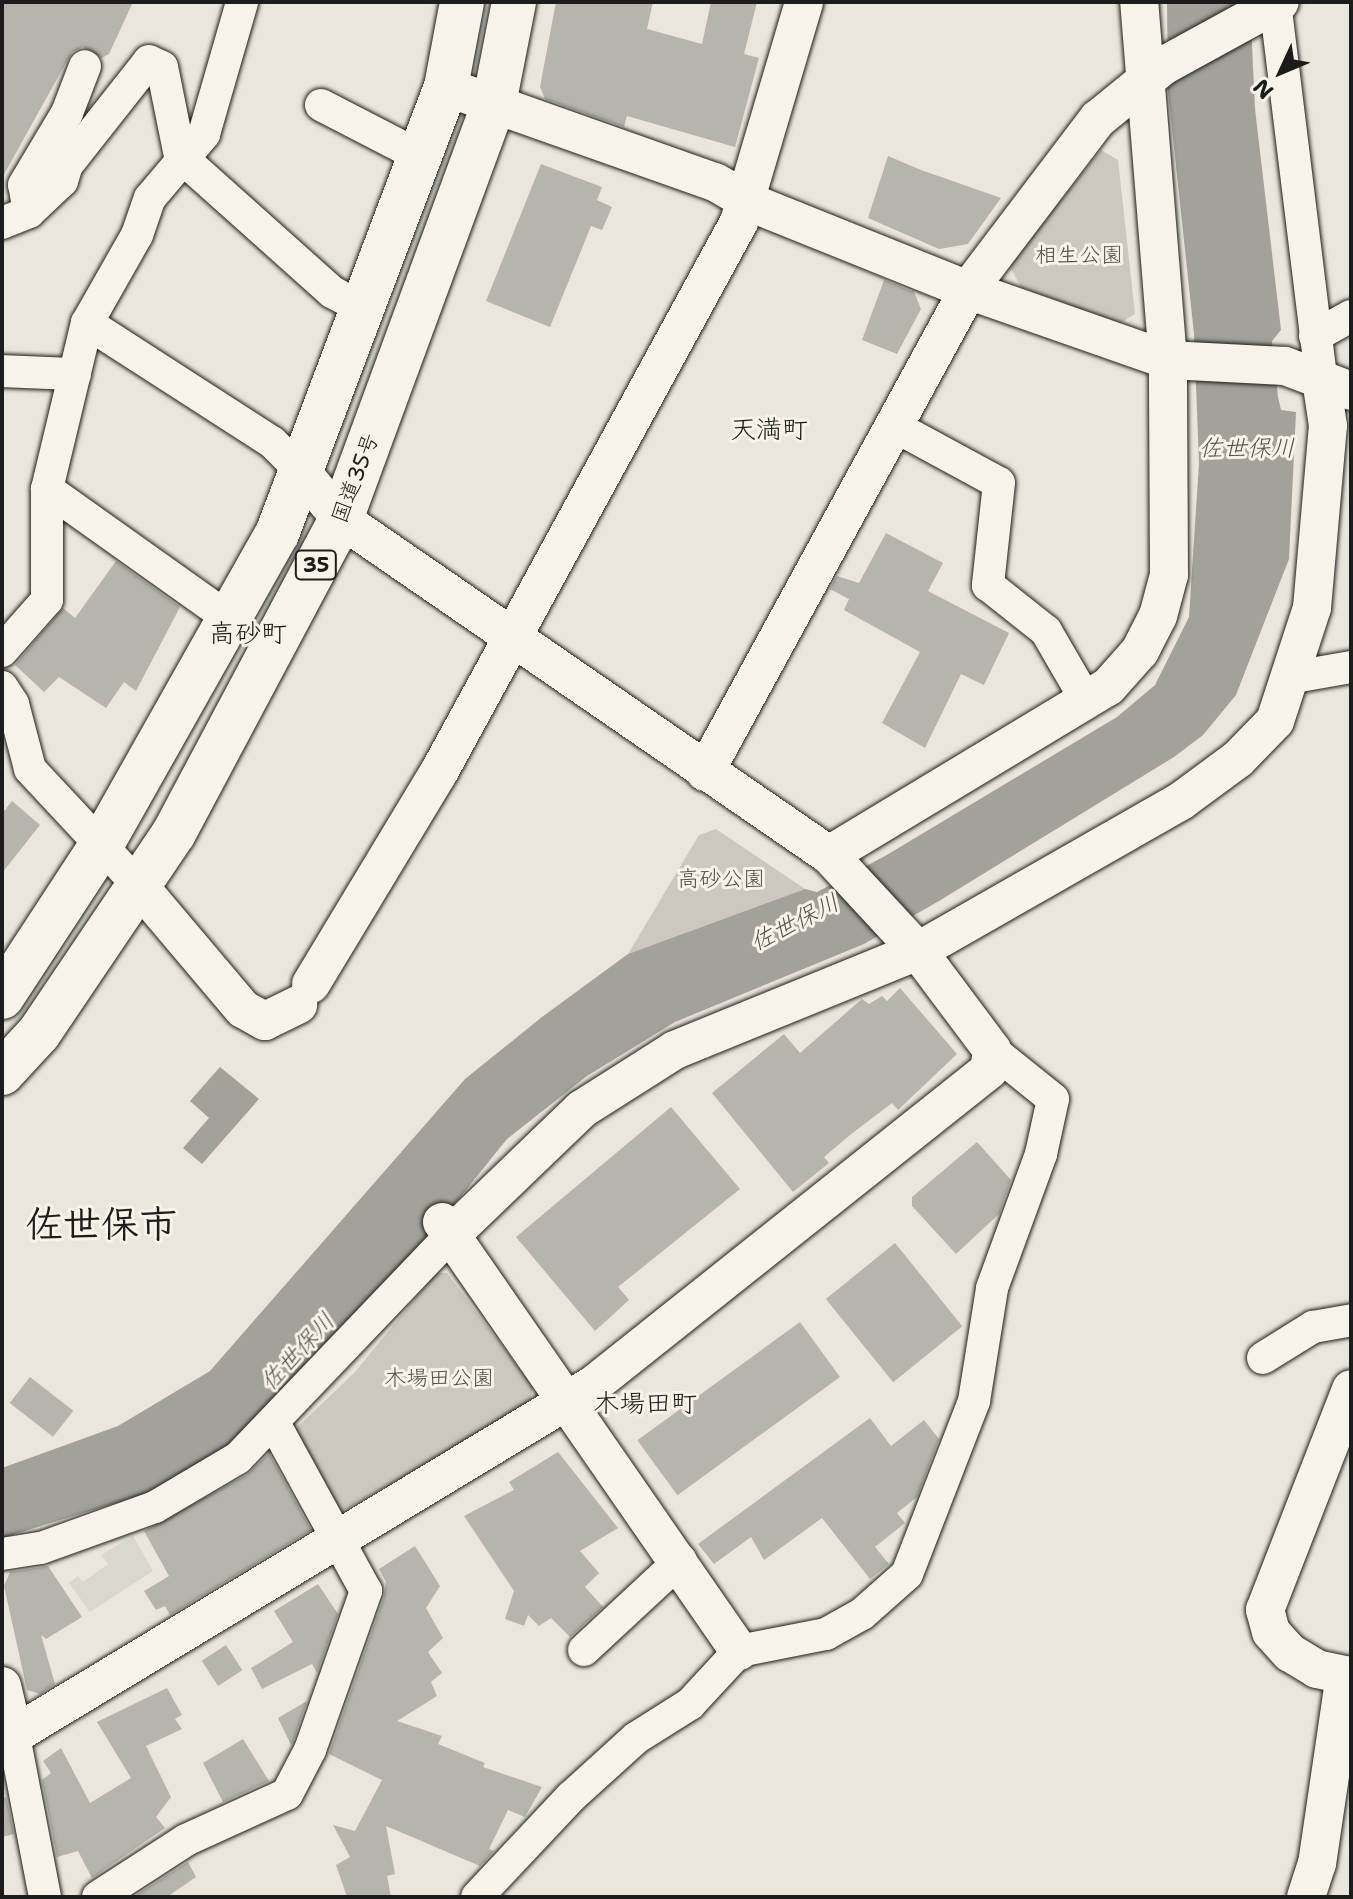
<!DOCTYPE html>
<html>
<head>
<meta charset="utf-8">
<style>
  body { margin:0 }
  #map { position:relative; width:1353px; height:1899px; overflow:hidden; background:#eae6dc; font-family:"Shantell Sans","Klee One",sans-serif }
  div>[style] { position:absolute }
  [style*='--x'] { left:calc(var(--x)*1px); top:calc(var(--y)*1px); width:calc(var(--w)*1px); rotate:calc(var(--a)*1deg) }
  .built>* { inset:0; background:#dad7ce }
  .green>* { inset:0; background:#ccc8c0 }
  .water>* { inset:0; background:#a3a19a }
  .building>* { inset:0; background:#b6b4ac; transform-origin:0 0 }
  .roads { filter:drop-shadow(0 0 2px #1c1c1c) drop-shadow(0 0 2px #1c1c1c) }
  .minor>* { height:32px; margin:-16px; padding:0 16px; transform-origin:16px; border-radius:16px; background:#f7f3e8 }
  .tertiary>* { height:38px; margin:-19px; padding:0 19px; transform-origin:19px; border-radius:19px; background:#f7f3e8 }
  .trunk>* { height:44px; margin:-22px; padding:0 22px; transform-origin:22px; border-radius:22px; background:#f7f3e8 }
  span { translate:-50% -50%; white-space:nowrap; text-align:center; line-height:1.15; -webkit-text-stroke:6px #f7f3e8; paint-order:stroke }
  .shield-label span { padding:2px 6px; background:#f7f3e8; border:2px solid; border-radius:6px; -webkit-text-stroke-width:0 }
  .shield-label { font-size:20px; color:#1c1c1c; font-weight:700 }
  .park-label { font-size:22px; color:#51504d }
  .street-label { font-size:22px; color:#1c1c1c }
  .water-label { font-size:24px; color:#52514e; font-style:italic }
  .quarter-label { font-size:26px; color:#1c1c1c }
  .town-label { font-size:38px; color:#1c1c1c; font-weight:700 }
  .frame { position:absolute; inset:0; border:4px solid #1c1c1c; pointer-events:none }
  .north { position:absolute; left:1241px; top:32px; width:80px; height:80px; -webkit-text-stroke:6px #f7f3e8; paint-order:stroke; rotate:226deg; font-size:22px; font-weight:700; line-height:32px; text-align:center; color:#1c1c1c }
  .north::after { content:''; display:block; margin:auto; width:28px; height:36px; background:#1c1c1c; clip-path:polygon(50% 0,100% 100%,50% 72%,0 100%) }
</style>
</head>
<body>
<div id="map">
  <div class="built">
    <div style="clip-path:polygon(133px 1536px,153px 1571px,90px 1612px,69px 1583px,78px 1576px,83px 1582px,108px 1564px,101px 1555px)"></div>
  </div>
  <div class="green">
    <div style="clip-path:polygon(1101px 150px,1118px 160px,1135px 314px,1119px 324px,1021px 287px,1009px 265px)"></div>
    <div style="clip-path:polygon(716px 829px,805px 889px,628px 954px,699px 835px)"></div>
    <div style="clip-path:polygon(436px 1273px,447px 1273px,533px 1387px,529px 1406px,338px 1513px,289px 1435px,355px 1372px)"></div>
  </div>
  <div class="water">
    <div style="clip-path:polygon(1167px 2px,1250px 2px,1255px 109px,1281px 330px,1272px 341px,1278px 397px,1281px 410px,1296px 412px,1289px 559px,1236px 695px,1203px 735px,1174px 757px,939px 901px,864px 944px,675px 1022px,587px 1076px,507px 1139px,411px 1258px,268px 1414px,214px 1459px,161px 1489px,2px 1538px,2px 1468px,118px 1426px,210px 1371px,465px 1079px,542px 1017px,628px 954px,805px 889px,817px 892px,885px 856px,1117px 717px,1155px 685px,1189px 617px,1199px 463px,1194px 334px,1168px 91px)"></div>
    <div style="clip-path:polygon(220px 1067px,259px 1099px,202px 1164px,183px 1148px,209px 1118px,190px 1101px)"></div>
  </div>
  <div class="building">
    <div style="clip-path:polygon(2px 2px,133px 2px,109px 54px,102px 58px,83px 47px,72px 52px,2px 178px)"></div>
    <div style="clip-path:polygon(556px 2px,653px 2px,647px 29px,702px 44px,711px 2px,757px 2px,744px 54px,759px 58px,735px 147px,627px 116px,624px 127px,545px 99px,540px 87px)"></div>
    <div style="clip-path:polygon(888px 156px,921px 170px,1001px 198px,968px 244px,939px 249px,868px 218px)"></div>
    <div style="clip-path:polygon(541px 164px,602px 187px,597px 200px,612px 207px,602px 230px,591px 226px,550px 327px,486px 301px)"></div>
    <div style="clip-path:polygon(884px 280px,914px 292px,921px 309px,897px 354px,862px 340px)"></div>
    <div style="clip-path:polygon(886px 533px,943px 563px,928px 591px,1009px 633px,984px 685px,961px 674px,925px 748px,882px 723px,920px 652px,844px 610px,849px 599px,830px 589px,837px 576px,859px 583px)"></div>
    <div style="clip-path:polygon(116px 561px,180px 607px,136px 691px,124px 682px,106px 708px,59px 677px,44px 692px,15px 665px,63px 608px,75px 618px)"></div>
    <div style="clip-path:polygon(12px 801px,40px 825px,2px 873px,2px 814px)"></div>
    <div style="clip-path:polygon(900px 988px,957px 1054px,898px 1110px,892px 1103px,850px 1135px,824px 1157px,829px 1163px,793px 1192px,712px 1093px,784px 1034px,800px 1053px,862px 999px,869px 1004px,882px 996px,887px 1001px)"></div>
    <div style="clip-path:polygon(671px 1107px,740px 1189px,618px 1287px,629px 1300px,595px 1331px,516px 1237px)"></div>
    <div style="clip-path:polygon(977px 1142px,1011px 1180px,999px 1214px,956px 1254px,912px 1206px,912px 1197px)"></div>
    <div style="left:895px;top:1243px;width:107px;height:89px;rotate:51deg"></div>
    <div style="left:800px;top:1322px;width:68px;height:201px;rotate:54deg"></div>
    <div style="left:30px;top:1377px;width:55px;height:33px;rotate:38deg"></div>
    <div style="clip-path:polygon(870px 1418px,891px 1446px,924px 1420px,939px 1439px,917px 1497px,897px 1513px,905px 1523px,875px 1547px,889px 1564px,870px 1579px,822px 1518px,764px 1560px,751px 1537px,714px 1564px,698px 1544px)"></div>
    <div style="clip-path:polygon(558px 1452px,618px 1528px,580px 1551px,599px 1573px,585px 1587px,603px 1607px,570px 1637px,551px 1618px,539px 1626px,528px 1615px,524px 1626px,505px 1619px,514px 1591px,464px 1516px,514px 1490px,509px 1482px)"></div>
    <div style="clip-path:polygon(269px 1453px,311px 1530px,170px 1615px,165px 1606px,156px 1610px,144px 1591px,169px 1576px,144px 1531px,248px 1474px)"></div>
    <div style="clip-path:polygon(415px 1546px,440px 1586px,426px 1608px,443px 1638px,428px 1652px,442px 1673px,431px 1682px,437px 1696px,397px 1721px,442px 1736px,438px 1744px,485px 1763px,483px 1767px,542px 1787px,525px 1817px,508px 1810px,489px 1849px,494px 1851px,480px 1866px,386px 1826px,395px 1874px,387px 1876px,391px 1897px,347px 1897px,336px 1865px,350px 1857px,333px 1825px,355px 1831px,382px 1780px,329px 1754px,384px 1597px,386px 1582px,379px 1569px)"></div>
    <div style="clip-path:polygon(48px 1566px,82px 1617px,46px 1639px,41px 1635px,55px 1684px,40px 1694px,27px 1690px,4px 1586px,10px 1572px)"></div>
    <div style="clip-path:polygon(318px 1584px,338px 1614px,317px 1673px,312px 1664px,262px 1689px,251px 1668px,293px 1642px,274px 1611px)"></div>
    <div style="left:226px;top:1645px;width:30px;height:29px;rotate:57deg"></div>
    <div style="clip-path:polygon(167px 1688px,182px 1715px,175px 1719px,182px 1729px,146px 1746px,171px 1797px,156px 1817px,165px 1828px,92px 1878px,78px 1851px,57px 1857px,42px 1780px,51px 1773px,43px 1761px,61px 1748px,90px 1803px,131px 1778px,97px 1722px)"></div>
    <div style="clip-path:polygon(307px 1701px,293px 1742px,291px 1745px,278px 1718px)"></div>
    <div style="clip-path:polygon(243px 1739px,269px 1781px,223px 1802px,203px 1763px)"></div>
    <div style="clip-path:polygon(6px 1797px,14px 1834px,2px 1837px,2px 1798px)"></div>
    <div style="clip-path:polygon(188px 1862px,196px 1877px,167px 1897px,133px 1897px)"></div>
  </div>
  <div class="roads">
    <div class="minor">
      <div style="--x:1275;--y:2;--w:380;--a:83"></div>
      <div style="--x:321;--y:105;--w:111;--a:27.3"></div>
      <div style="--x:29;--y:212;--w:27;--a:-100"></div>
      <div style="--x:24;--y:185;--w:84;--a:-59.2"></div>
      <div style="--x:67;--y:113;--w:50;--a:-69"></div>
      <div style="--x:2;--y:223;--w:29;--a:-22"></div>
      <div style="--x:29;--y:212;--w:45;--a:-43.2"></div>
      <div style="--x:62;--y:181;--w:17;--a:-73"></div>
      <div style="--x:67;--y:165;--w:132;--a:-51.7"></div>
      <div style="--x:149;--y:61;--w:14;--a:25"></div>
      <div style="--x:162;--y:67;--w:91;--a:78.6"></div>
      <div style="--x:180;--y:156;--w:204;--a:41.8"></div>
      <div style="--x:332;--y:292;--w:34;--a:28"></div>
      <div style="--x:87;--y:323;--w:220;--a:32.8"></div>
      <div style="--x:272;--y:442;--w:40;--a:45"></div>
      <div style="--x:1315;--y:336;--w:41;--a:-29.1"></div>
      <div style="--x:2;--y:371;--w:73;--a:2.4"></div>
      <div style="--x:894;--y:426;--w:119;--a:28.5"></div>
      <div style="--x:999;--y:483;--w:103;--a:96.2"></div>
      <div style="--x:988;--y:585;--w:74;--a:38.4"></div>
      <div style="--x:1046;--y:631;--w:80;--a:59.9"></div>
      <div style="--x:47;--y:489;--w:226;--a:35.4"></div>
      <div style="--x:2;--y:651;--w:68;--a:-48.6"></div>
      <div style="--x:47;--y:600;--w:111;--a:-90"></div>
      <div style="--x:47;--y:489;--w:171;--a:-76.5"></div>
      <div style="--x:87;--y:323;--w:101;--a:-60.4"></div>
      <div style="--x:137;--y:235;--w:39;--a:-71"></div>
      <div style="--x:150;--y:198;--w:84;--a:-49.8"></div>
      <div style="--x:204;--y:134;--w:137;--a:-73.9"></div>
      <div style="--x:1294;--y:677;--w:58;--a:-10"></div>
      <div style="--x:2;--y:687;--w:20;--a:57"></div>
      <div style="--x:13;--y:704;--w:67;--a:75.3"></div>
      <div style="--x:30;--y:769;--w:160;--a:47"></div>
      <div style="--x:1263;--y:1358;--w:59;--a:-31.8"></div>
      <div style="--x:1313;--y:1327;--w:39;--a:-10"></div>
      <div style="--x:2;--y:1554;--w:39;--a:-9"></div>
      <div style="--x:41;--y:1548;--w:121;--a:-19.8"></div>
      <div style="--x:155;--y:1507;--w:96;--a:-30.6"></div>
      <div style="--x:238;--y:1458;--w:310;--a:-46.3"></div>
      <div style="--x:584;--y:1650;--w:132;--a:-42.9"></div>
      <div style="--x:14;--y:1736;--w:164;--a:79.1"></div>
      <div style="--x:98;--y:1897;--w:105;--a:-32.9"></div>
      <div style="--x:186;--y:1840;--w:111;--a:-24.5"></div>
      <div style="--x:287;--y:1794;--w:50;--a:-62.4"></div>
      <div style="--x:310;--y:1750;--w:169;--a:-70.6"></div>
      <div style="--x:366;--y:1591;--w:189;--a:-118.7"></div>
      <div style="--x:477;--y:1897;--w:137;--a:-46.8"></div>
      <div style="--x:571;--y:1797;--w:88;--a:-42.2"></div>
      <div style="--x:636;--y:1738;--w:64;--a:-32.2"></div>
      <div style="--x:690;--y:1704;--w:72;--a:-47.2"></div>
      <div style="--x:739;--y:1651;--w:89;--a:-11.1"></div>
      <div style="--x:826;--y:1634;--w:41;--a:-29.1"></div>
      <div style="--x:862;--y:1614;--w:60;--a:-41.6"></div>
      <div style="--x:907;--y:1574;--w:186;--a:-68.8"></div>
      <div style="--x:974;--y:1401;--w:114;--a:-80.9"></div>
      <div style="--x:992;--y:1288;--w:143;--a:-69.9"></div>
      <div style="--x:1041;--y:1154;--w:56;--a:-77.7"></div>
      <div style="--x:1053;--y:1099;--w:78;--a:-141.2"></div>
    </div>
    <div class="tertiary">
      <div style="--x:446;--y:87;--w:285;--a:19.5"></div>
      <div style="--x:715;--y:182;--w:39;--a:30"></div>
      <div style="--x:749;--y:202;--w:236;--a:21.9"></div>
      <div style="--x:968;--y:290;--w:212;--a:19.3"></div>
      <div style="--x:1168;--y:360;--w:117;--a:2.9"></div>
      <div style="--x:1285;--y:366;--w:71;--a:20.7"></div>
      <div style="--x:705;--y:772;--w:549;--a:-61.38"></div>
      <div style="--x:968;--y:290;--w:215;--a:-52.8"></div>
      <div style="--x:1098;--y:119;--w:84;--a:-39.2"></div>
      <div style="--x:1163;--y:66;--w:133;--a:-28.7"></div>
      <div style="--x:829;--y:855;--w:326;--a:-31.1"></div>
      <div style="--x:1108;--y:687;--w:48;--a:-48.4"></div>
      <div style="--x:1140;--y:651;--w:39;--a:-63"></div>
      <div style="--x:1158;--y:616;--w:42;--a:-75"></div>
      <div style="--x:1169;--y:575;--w:215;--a:-90.3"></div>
      <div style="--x:1168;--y:360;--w:359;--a:-94.6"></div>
      <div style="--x:139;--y:886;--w:161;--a:49.8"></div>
      <div style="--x:243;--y:1009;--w:25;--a:29"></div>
      <div style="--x:265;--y:1021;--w:37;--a:-26"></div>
      <div style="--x:311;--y:984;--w:248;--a:-58.9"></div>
      <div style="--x:439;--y:772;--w:626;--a:-61.39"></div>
      <div style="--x:739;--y:222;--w:229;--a:-73.5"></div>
      <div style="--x:442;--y:1222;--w:522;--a:55.3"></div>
      <div style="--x:452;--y:1234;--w:180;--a:-43.9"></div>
      <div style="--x:582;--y:1109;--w:110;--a:-32.4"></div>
      <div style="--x:675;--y:1050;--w:262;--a:-22.2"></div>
      <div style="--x:918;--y:951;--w:303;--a:-29.7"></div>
      <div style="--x:1181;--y:801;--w:71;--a:-36.4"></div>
      <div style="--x:1238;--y:759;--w:53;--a:-45.8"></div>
      <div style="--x:1275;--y:721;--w:119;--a:-71.9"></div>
      <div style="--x:1312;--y:608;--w:183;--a:-85"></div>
      <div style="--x:1328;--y:426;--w:48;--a:-98.5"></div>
      <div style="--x:2;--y:1686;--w:51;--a:76.5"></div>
      <div style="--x:2;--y:1742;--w:690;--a:-31.13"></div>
      <div style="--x:593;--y:1385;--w:506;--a:-38.5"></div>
      <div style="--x:989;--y:1070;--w:20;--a:-81"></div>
      <div style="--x:992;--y:1050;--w:124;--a:-126.8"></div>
      <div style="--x:918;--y:951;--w:131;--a:-132.8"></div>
      <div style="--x:829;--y:855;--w:592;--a:-145.45"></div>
      <div style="--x:341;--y:519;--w:64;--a:-129.9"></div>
      <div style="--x:1306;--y:1897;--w:35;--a:-72"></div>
      <div style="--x:1317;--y:1864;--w:191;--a:-81.6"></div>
      <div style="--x:1345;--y:1675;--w:29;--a:-168"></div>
      <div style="--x:1317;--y:1669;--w:31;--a:-149"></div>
      <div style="--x:1290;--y:1653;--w:28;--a:-132"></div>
      <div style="--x:1271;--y:1632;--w:23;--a:-105"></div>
      <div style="--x:1265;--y:1610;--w:237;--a:-68.7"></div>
    </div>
    <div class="trunk">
      <div style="--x:2;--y:997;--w:183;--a:-56.8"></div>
      <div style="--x:102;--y:844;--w:356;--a:-60.6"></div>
      <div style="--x:277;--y:534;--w:478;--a:-69.3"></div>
      <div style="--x:446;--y:87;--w:86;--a:-79.3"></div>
      <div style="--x:2;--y:1073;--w:54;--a:-47.2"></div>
      <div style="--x:39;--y:1033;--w:241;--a:-56"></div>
      <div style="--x:174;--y:833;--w:356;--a:-62"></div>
      <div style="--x:341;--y:519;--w:442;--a:-69.8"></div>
      <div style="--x:494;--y:104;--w:104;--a:-78.9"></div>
    </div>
  </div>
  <div class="shield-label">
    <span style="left:316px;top:565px">35</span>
  </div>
  <div class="park-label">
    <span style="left:1079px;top:255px">相生公園</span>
    <span style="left:721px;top:879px">高砂公園</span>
    <span style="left:439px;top:1378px">木場田公園</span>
  </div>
  <div class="street-label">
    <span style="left:355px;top:478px;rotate:-69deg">国道35号</span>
  </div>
  <div class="water-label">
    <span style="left:1247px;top:449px">佐世保川</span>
    <span style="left:795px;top:923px;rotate:-27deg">佐世保川</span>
    <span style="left:298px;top:1352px;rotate:-47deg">佐世保川</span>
  </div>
  <div class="quarter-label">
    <span style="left:769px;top:429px">天満町</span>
    <span style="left:248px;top:633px">高砂町</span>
    <span style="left:645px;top:1403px">木場田町</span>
  </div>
  <div class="town-label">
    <span style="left:101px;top:1224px">佐世保市</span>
  </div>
  <div class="frame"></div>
  <div class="north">N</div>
</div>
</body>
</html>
